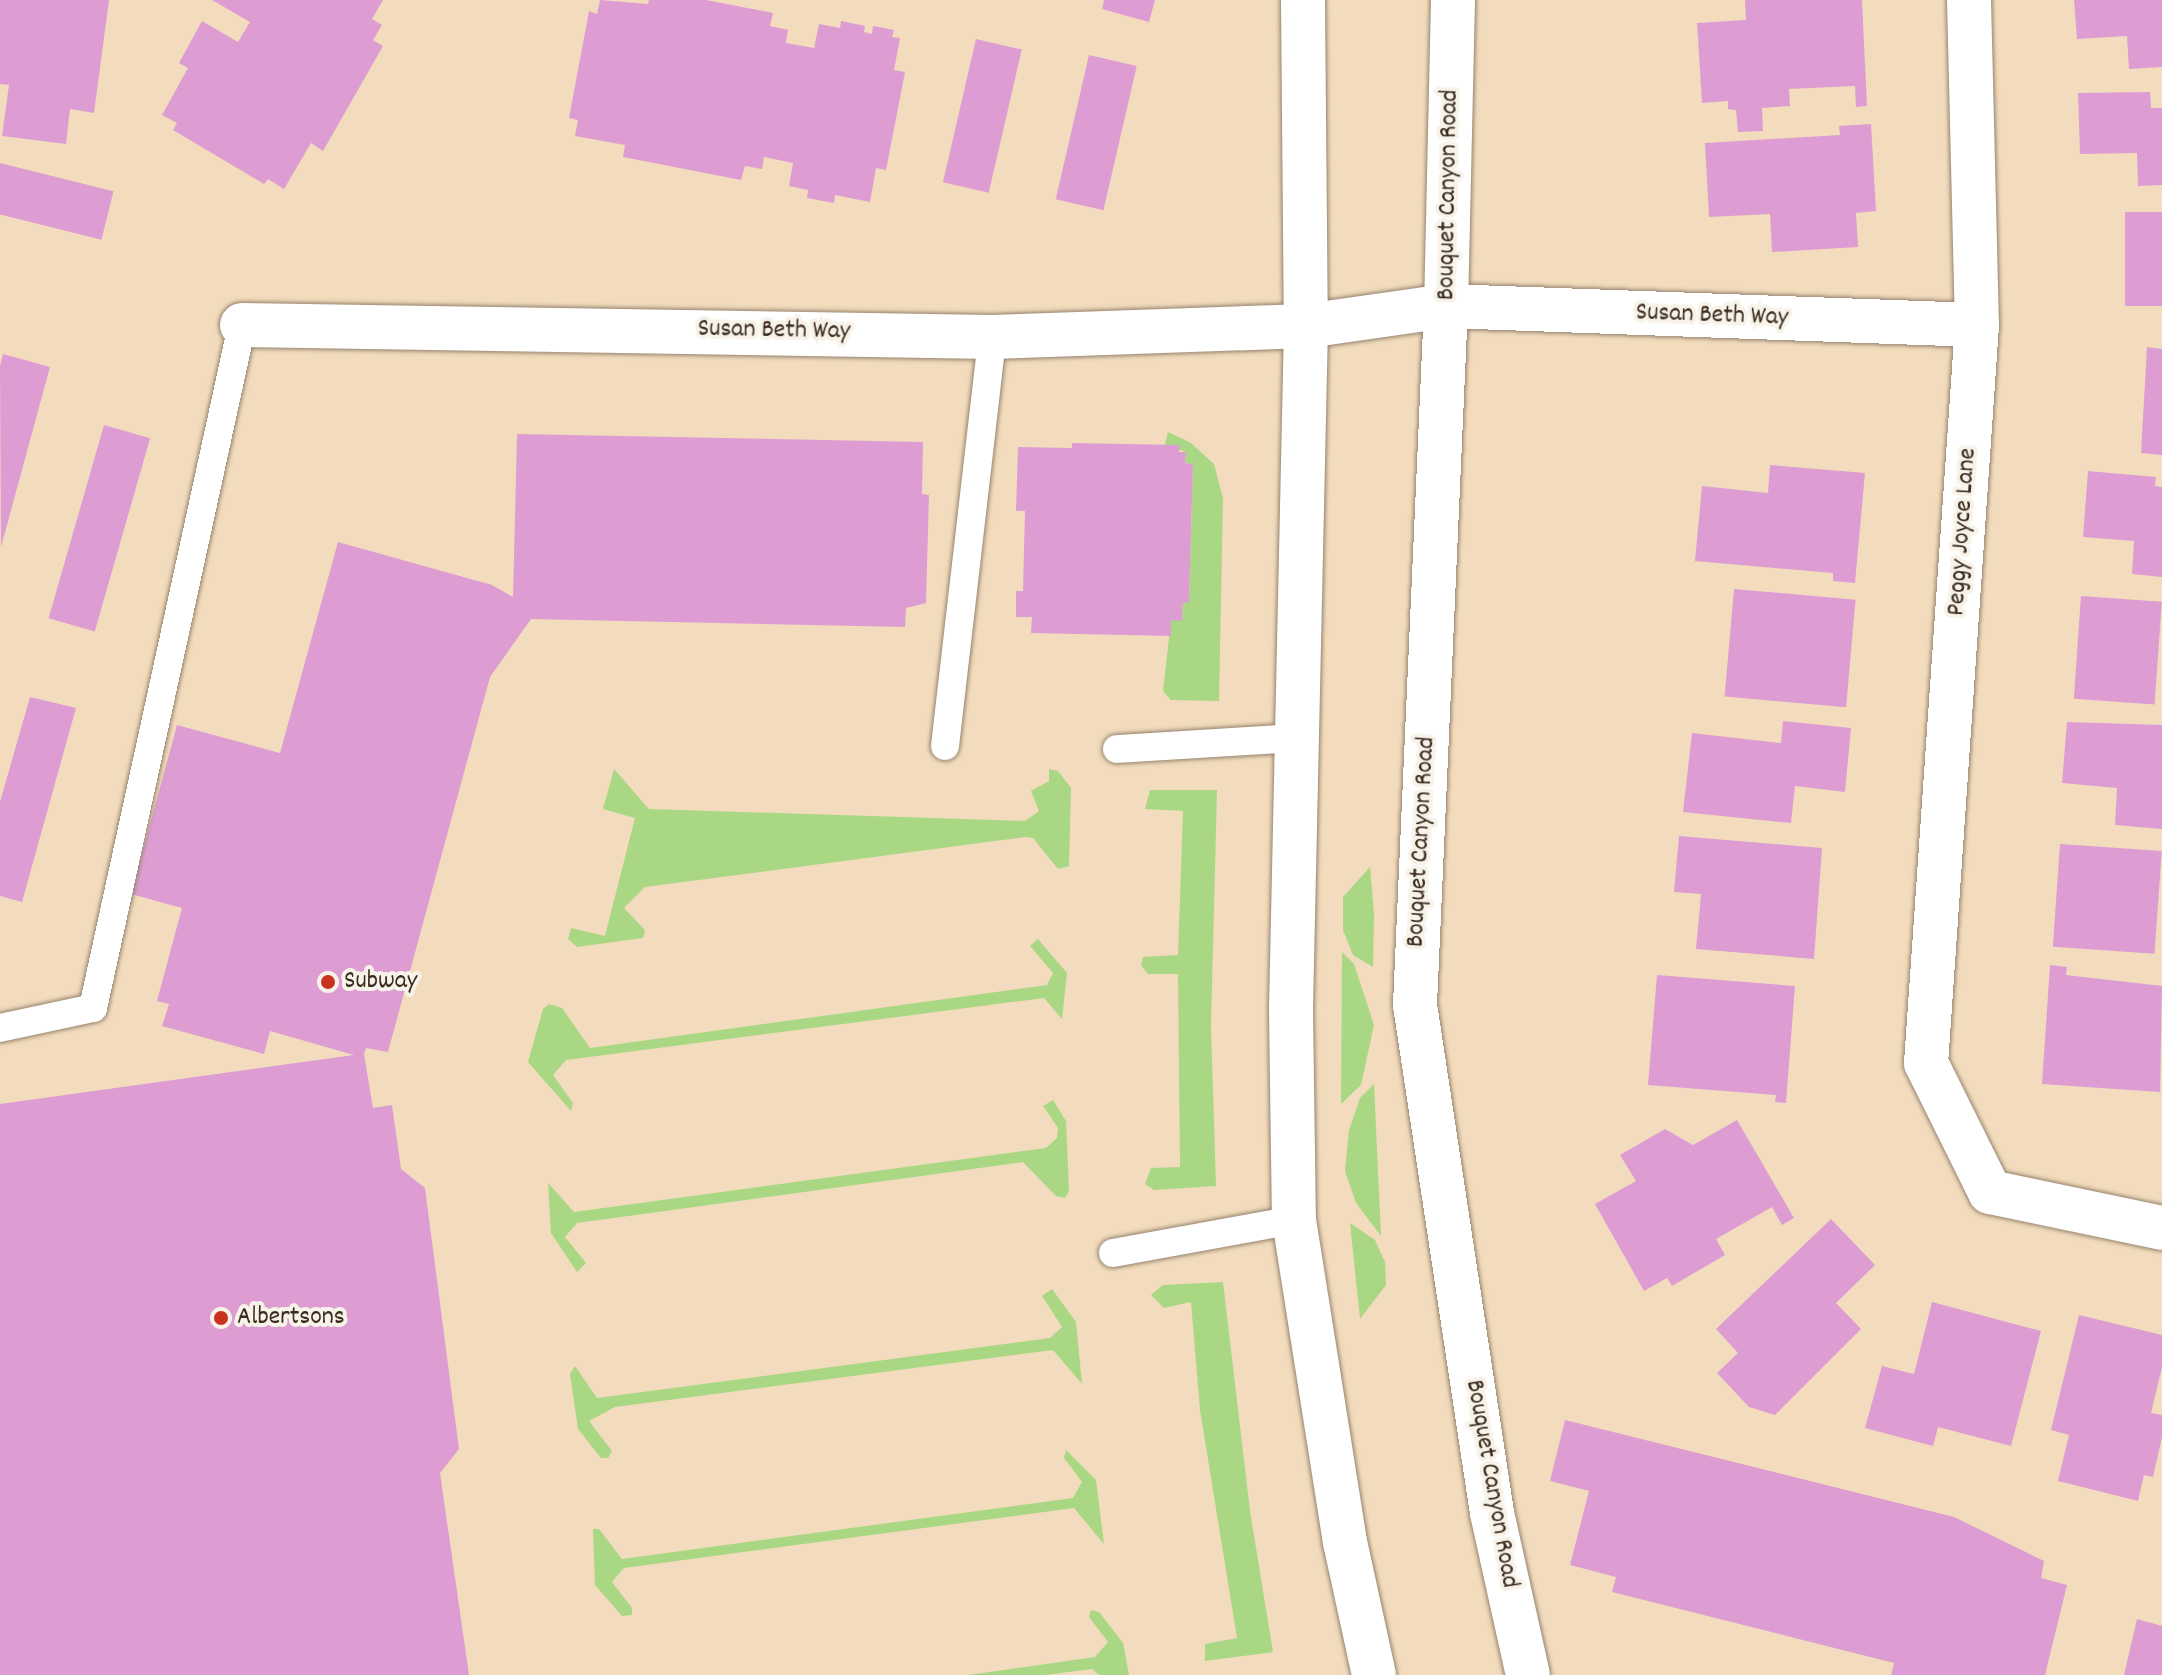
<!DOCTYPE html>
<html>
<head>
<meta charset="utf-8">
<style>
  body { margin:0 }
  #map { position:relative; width:2162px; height:1675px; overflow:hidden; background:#f2dcbd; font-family:Dekko,sans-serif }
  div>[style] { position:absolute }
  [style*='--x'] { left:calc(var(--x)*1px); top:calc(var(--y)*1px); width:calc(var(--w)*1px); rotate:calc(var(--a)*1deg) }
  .green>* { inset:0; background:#aad784 }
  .building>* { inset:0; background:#dd9dd3; transform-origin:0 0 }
  .roads { filter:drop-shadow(0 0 2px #96836e) drop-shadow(0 0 2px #96836e) }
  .service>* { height:28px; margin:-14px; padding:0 14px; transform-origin:14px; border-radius:14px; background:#fff }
  .minor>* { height:44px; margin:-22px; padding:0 22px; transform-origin:22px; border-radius:22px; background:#fff }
  .primary>* { height:44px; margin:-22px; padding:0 22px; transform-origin:22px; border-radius:22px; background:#fff }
  .dots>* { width:22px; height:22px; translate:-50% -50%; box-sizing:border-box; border:4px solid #f7f3e8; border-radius:50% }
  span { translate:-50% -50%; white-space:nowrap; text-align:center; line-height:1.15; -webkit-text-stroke:8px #f7f3e8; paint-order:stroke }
  .street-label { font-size:26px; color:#3b2a1e }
  .poi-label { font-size:26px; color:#3b2a1e }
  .left { translate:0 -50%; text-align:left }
</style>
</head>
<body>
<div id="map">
  <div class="green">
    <div style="clip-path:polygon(1168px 432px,1191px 443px,1214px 464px,1223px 498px,1219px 701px,1171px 700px,1163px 691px,1171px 620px,1182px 620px,1183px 602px,1189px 602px,1193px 464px,1185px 463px,1186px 452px,1165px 445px)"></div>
    <div style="clip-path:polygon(614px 769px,649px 809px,1025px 821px,1039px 811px,1031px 791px,1049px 781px,1049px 769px,1058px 771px,1071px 788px,1069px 866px,1058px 869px,1033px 838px,1026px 837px,645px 887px,624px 908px,645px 930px,643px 938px,577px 947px,568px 939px,571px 928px,605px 936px,635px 818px,603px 809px)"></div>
    <div style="clip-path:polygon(1150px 790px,1217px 790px,1211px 1025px,1216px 1186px,1154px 1190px,1145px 1184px,1151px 1168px,1180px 1167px,1178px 974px,1148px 974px,1141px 965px,1143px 957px,1178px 955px,1183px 811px,1145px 809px)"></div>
    <div style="clip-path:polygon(1370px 867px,1374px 914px,1373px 967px,1353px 955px,1343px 930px,1343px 897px)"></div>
    <div style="clip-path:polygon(1038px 939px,1067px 973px,1062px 1019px,1044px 998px,566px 1060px,553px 1075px,573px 1103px,571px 1111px,528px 1062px,543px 1009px,549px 1004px,562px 1008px,590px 1048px,1047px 985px,1053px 973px,1030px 946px)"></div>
    <div style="clip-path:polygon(1342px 952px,1354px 964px,1374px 1025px,1361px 1085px,1341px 1104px)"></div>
    <div style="clip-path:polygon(1374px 1084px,1381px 1236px,1356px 1203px,1345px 1171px,1349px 1130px,1360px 1098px)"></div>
    <div style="clip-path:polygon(1053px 1100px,1066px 1121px,1069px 1191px,1065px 1198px,1056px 1196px,1023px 1162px,577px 1223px,565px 1237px,586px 1263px,577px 1272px,551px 1233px,548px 1183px,574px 1212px,1046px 1148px,1057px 1138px,1058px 1128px,1043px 1106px)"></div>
    <div style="clip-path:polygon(1350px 1223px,1375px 1240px,1385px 1262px,1386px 1285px,1360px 1319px)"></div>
    <div style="clip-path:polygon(1223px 1282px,1250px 1511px,1273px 1652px,1205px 1661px,1205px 1644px,1237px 1638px,1200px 1410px,1191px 1302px,1164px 1308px,1151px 1295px,1163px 1285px)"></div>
    <div style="clip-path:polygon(1052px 1289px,1076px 1322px,1082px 1384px,1053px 1350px,615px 1407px,589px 1421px,612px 1451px,608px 1458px,601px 1458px,578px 1429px,570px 1374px,575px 1366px,597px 1398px,1050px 1338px,1062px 1327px,1042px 1296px)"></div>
    <div style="clip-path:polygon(1066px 1450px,1096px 1480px,1104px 1544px,1074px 1508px,624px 1568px,612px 1582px,632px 1608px,632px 1615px,622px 1616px,595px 1585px,593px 1529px,599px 1529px,622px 1559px,1073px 1498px,1082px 1482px,1064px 1458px)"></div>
    <div style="clip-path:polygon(1091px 1610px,1099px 1612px,1123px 1643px,1129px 1675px,1099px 1675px,1092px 1669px,1045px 1675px,968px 1675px,1095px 1657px,1108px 1642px,1089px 1617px)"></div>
  </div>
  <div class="building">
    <div style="clip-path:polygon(0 0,109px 0,94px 113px,70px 109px,66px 144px,2px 136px,9px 85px,0 84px)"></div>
    <div style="clip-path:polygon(212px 0,383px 0,372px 19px,382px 25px,373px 40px,383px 46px,323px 151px,311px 143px,284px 189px,268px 179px,264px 184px,173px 130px,177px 123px,162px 115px,188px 68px,179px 63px,202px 21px,238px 42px,250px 22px)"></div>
    <div style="clip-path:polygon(600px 0,648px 4px,649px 0,706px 0,773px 13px,770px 26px,788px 30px,786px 43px,814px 48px,819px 24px,840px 28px,841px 21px,865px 26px,864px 32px,872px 34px,873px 26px,894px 30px,892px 37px,900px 38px,894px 70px,905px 72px,886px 170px,876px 168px,870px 202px,835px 195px,834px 203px,807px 198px,808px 190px,789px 186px,793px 163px,764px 157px,762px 169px,745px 166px,741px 180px,623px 157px,625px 145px,575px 136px,578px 120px,569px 118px,589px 11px,597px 14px)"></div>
    <div style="clip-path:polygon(1104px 0,1155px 0,1149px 22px,1102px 9px)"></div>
    <div style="clip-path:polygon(1745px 0,1862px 0,1867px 106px,1856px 107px,1855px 86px,1789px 89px,1790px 106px,1762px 108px,1763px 131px,1738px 132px,1736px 110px,1728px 109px,1728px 101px,1702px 103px,1697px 23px,1746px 20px)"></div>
    <div style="clip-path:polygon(2074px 0,2162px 0,2162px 67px,2129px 69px,2127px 36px,2077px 39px)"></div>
    <div style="left:976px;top:39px;width:47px;height:147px;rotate:13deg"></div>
    <div style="left:1089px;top:55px;width:49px;height:148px;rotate:13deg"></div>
    <div style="clip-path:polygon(2150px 92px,2151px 108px,2162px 108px,2162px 185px,2138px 186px,2137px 153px,2080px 154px,2078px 93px)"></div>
    <div style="clip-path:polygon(1871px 124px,1876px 211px,1856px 213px,1858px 247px,1772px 252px,1770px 214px,1709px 217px,1705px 143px,1840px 135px,1839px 126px)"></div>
    <div style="left:0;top:163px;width:117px;height:50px;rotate:14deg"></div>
    <div style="left:2162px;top:212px;width:94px;height:37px;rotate:90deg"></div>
    <div style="clip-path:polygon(2147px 347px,2162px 349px,2162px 455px,2141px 453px)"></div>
    <div style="clip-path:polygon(3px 354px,50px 367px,1px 547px,0 366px)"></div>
    <div style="left:104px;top:425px;width:48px;height:201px;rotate:16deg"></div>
    <div style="clip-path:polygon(517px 434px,923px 442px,922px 494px,929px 495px,926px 603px,906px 608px,905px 627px,531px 619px,490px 677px,388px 1052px,366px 1048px,364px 1054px,373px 1108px,392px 1105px,401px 1169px,425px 1188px,459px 1449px,440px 1473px,469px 1675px,0 1675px,0 1104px,354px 1055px,270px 1031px,264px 1054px,162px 1026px,169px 1004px,157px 1001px,182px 908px,131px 894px,177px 725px,280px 753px,338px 542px,492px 585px,513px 597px)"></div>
    <div style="clip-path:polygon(1072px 443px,1180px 445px,1179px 452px,1186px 452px,1185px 463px,1193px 464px,1189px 603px,1183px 602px,1182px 621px,1171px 620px,1171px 636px,1031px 633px,1032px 617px,1016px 617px,1016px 591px,1023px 591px,1025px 511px,1016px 511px,1018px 447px,1072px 448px)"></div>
    <div style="clip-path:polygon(1770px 465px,1865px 473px,1855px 583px,1833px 581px,1833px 573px,1695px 561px,1702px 486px,1768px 493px)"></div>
    <div style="clip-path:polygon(2088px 471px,2156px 477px,2155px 486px,2162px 487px,2162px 577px,2132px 574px,2134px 541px,2083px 537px)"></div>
    <div style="left:1734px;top:589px;width:122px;height:108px;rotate:5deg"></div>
    <div style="left:2081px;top:596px;width:81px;height:103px;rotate:4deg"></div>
    <div style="clip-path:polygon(30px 697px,76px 708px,22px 902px,0 896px,0 802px)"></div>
    <div style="clip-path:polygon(1783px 721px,1851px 728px,1845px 792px,1795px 786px,1791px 823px,1683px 812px,1692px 733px,1781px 743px)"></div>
    <div style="clip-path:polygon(2067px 722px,2162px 725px,2162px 829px,2115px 825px,2117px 788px,2062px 783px)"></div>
    <div style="clip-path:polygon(1679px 836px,1822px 848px,1814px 959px,1696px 949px,1701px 894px,1674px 892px)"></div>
    <div style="left:2060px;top:844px;width:102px;height:103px;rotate:4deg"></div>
    <div style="clip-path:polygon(2050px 965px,2067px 967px,2066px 975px,2162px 986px,2160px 1092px,2042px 1084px)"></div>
    <div style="clip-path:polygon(1657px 975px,1795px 986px,1786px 1103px,1775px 1102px,1776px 1095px,1648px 1085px)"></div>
    <div style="clip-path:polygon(1737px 1120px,1794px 1218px,1782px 1225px,1772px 1207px,1716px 1239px,1725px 1255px,1672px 1286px,1667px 1278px,1644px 1291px,1595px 1204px,1636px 1181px,1620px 1155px,1665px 1129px,1693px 1145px)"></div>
    <div style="clip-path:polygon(1831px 1219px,1875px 1265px,1836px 1303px,1861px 1329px,1775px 1415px,1749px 1407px,1717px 1373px,1738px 1353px,1716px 1329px)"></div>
    <div style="clip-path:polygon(1932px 1302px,2041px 1331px,2011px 1446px,1938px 1427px,1933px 1446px,1865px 1428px,1882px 1366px,1914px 1374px)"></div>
    <div style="clip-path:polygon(2079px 1315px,2162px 1335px,2162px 1367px,2151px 1413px,2162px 1415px,2162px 1437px,2153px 1477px,2144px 1475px,2138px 1501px,2058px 1481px,2069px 1435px,2051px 1430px)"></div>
    <div style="clip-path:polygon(1565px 1420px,1954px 1517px,2044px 1561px,2041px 1578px,2067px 1585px,2045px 1675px,1891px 1675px,1894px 1663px,1612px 1592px,1616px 1577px,1570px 1565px,1589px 1491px,1550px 1481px)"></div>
    <div style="clip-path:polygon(2137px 1619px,2162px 1626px,2162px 1675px,2124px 1675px)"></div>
  </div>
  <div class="roads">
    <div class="service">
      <div style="--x:945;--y:746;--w:412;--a:-83.4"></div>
      <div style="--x:1117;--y:749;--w:182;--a:-3.5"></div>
      <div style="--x:0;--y:1028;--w:95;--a:-12.1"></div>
      <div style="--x:93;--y:1008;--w:699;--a:-77.69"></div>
      <div style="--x:1113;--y:1253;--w:184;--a:-10.3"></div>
    </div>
    <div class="minor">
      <div style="--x:1969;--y:0;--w:325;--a:88.6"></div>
      <div style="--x:1977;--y:325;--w:740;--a:93.95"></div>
      <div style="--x:1926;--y:1063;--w:144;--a:63.6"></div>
      <div style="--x:1990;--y:1192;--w:176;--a:11.8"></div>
      <div style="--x:1446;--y:306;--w:531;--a:2.05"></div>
      <div style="--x:242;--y:325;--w:750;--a:0.92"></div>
      <div style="--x:992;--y:337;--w:314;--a:-2"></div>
    </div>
    <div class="primary">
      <div style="--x:1303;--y:0;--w:326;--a:89.5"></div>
      <div style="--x:1306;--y:326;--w:684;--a:91.26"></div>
      <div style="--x:1291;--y:1010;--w:210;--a:89.2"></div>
      <div style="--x:1294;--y:1220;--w:326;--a:81"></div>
      <div style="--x:1345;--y:1542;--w:136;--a:77.7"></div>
      <div style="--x:1453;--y:0;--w:306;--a:91.3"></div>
      <div style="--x:1446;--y:306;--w:700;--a:92.54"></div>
      <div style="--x:1415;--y:1005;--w:514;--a:81.38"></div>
      <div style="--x:1492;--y:1513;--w:166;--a:77.5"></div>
      <div style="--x:1306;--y:326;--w:141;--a:-8.1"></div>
    </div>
  </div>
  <div class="dots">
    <div style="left:328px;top:982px;background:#c8321e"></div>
    <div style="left:221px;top:1318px;background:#c8321e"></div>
  </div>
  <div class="street-label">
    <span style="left:1449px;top:195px;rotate:-89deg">Bouquet Canyon Road</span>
    <span style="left:1712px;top:316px;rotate:2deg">Susan Beth Way</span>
    <span style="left:774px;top:331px;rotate:1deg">Susan Beth Way</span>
    <span style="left:1963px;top:532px;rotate:-86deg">Peggy Joyce Lane</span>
    <span style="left:1422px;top:842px;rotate:-87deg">Bouquet Canyon Road</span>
    <span style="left:1491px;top:1484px;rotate:80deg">Bouquet Canyon Road</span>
  </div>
  <div class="poi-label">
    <span class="left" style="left:344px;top:982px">Subway</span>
    <span class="left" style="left:237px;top:1318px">Albertsons</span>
  </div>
</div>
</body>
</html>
